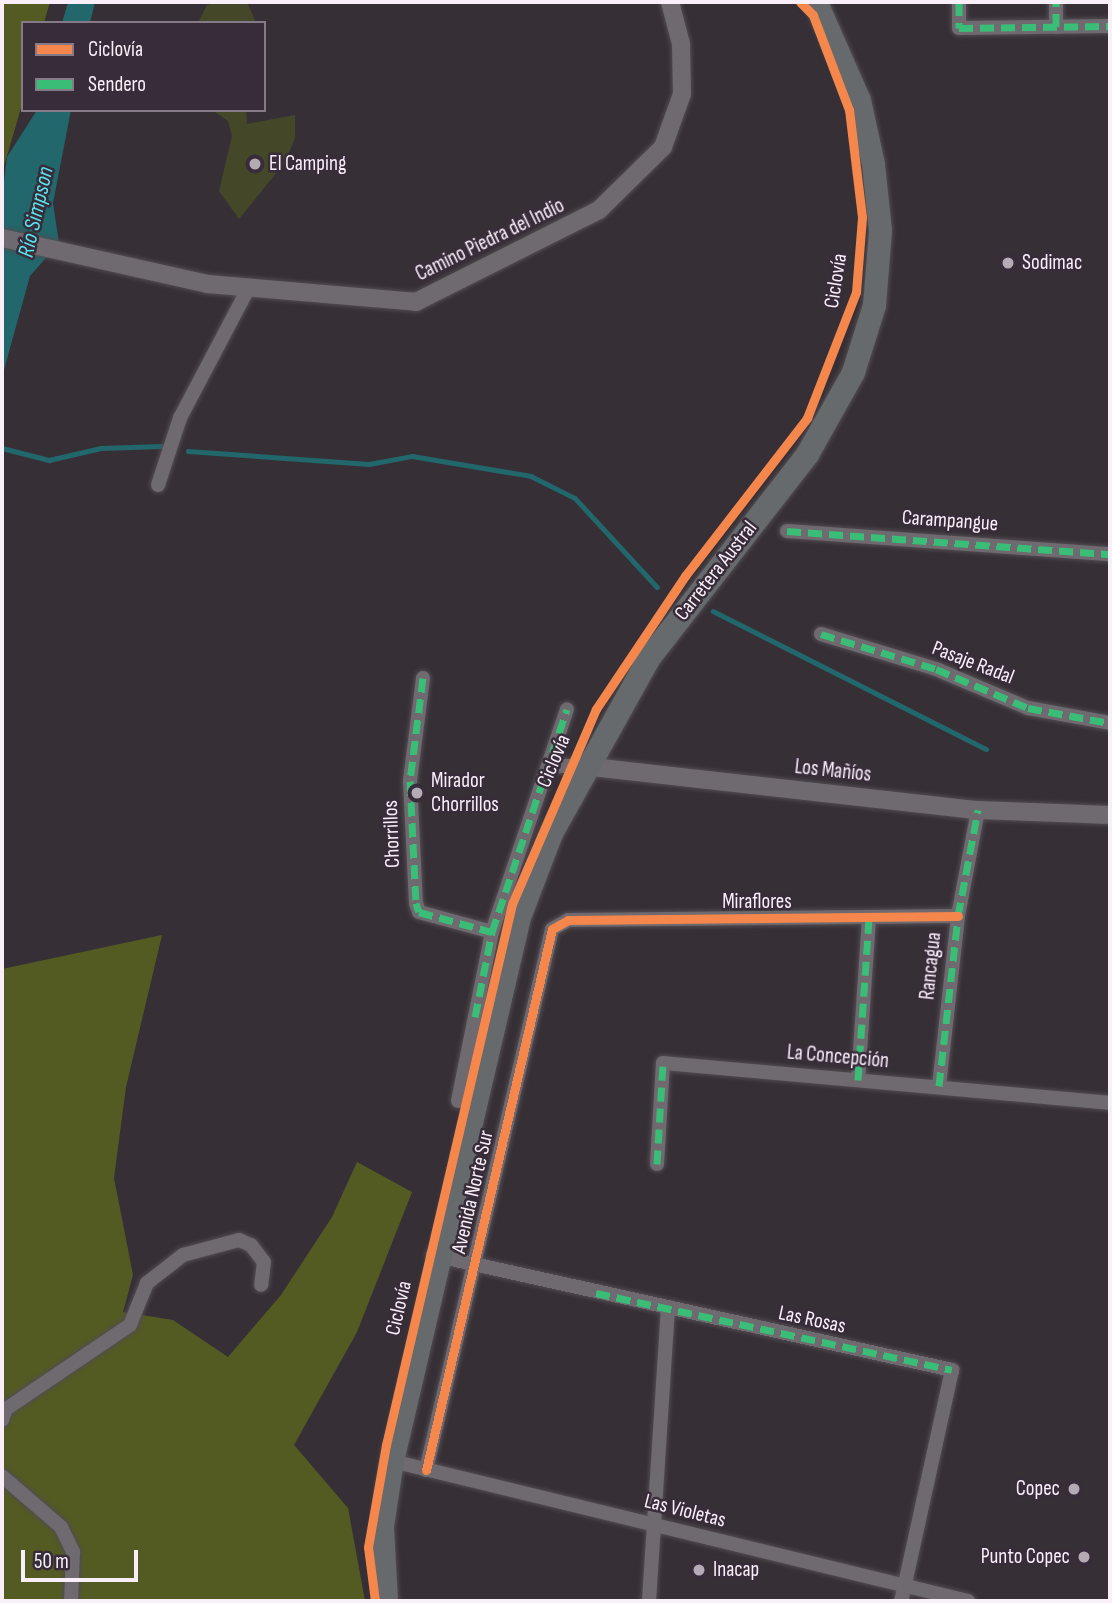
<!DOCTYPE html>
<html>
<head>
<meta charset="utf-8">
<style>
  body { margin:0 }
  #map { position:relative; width:1112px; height:1603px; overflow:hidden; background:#363036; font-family:"Sofia Sans Condensed",sans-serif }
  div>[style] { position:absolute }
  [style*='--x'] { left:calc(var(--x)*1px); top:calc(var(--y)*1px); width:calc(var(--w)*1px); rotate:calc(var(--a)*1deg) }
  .green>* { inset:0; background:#444828 }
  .forest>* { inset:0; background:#545b22 }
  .water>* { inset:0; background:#21676b }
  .stream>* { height:4.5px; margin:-2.25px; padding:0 2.25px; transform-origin:2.25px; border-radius:2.25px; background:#21676b }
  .roads { filter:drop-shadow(0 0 2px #524c52) drop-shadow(0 0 2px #524c52) }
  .minor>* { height:14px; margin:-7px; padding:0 7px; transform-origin:7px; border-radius:7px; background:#6f6a6f }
  .tertiary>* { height:18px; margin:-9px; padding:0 9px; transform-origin:9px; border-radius:9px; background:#6f6a6f }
  .trunk>* { height:23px; margin:-11.5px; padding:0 11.5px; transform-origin:11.5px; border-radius:11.5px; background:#666a6c }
  .quiet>* { height:7px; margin-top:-3.5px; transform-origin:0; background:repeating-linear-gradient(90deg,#3abd76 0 14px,transparent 0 21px) }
  .cycleway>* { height:9px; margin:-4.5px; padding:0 4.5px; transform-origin:4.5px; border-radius:4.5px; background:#f5874c }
  .dots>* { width:19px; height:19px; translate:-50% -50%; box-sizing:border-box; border:4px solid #392c3a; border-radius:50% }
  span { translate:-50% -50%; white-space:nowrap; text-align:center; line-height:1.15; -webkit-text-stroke:5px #392c3a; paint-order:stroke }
  .poi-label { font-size:21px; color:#f8eff8 }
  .left { translate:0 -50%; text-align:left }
  .right { translate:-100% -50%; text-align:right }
  .street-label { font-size:21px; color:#f8eff8 }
  .water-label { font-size:23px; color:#56e4eb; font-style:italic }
  .frame { position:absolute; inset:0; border:4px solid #f8eff8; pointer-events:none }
  .legend { position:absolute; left:21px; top:21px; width:245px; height:91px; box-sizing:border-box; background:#392c3a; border:2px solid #857a86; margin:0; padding:9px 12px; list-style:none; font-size:21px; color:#f8eff8 }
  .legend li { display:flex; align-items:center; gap:14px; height:35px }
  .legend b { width:35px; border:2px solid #857a86 }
  .scale { position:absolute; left:21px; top:1550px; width:117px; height:32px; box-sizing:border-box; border:4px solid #f8eff8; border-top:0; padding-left:9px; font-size:21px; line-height:24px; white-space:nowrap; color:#f8eff8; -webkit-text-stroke:5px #392c3a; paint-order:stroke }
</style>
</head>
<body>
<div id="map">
  <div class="green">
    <div style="clip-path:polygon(218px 2px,247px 2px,256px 23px,198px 23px,207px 5px)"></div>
    <div style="clip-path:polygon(212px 110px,246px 110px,247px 124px,295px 115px,295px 138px,285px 162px,239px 219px,219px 191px,232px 136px,228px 121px)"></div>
  </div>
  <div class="forest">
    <div style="clip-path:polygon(2px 2px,50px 2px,44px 23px,23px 23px,23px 101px,2px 173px)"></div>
    <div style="clip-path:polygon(162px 935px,126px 1087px,114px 1178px,133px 1275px,123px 1312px,173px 1320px,228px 1357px,281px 1295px,332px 1217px,357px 1162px,412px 1192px,357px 1332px,294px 1445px,348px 1508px,365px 1601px,2px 1601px,2px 969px)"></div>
  </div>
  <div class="water">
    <div style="clip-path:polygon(68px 2px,95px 2px,90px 23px,62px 23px)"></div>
    <div style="clip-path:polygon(37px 110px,71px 110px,53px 203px,59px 243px,30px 276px,2px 377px,2px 197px,7px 157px)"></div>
  </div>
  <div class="stream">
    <div style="--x:2;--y:448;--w:49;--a:14.3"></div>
    <div style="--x:49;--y:460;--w:53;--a:-13"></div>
    <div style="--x:101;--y:448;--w:61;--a:-1.9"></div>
    <div style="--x:188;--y:451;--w:181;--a:4.1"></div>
    <div style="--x:369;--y:464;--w:44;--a:-10.5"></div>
    <div style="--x:412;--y:456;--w:121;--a:9.5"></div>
    <div style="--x:531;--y:476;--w:49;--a:26.6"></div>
    <div style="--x:575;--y:498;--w:121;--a:47.3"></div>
    <div style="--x:713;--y:611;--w:306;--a:26.8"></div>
  </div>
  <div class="roads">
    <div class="minor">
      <div style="--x:959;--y:2;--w:26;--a:90"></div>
      <div style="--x:959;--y:28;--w:151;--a:-0.8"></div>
      <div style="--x:1056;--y:27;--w:25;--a:-90"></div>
      <div style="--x:158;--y:485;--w:71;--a:-71.8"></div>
      <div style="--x:180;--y:418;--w:148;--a:-62.2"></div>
      <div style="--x:787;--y:531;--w:324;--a:4.1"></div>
      <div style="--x:821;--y:634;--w:120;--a:16.9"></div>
      <div style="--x:936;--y:669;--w:100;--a:23"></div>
      <div style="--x:1028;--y:708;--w:83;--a:10.4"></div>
      <div style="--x:423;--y:678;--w:104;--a:97.2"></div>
      <div style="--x:410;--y:781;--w:122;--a:87.2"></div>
      <div style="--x:416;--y:903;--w:9;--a:72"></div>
      <div style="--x:419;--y:912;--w:76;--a:15.3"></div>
      <div style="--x:551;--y:766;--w:32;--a:0"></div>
      <div style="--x:858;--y:1080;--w:161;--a:-86.1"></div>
      <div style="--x:939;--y:1086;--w:171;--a:-83.6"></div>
      <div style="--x:958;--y:916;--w:108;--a:-79.3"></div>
      <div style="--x:458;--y:1101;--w:172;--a:-78.6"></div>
      <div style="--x:492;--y:932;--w:235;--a:-71.4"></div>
      <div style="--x:657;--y:1164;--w:101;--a:-86.6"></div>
      <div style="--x:663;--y:1063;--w:449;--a:5.1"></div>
      <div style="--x:433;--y:1255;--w:532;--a:12.49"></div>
      <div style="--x:952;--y:1370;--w:237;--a:102.4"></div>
      <div style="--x:2;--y:1420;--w:12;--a:-70"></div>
      <div style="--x:6;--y:1409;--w:150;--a:-34.1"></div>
      <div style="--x:130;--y:1325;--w:45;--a:-68"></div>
      <div style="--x:147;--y:1283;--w:46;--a:-37.9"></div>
      <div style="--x:183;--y:1255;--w:58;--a:-15"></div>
      <div style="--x:239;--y:1240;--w:13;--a:23"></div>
      <div style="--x:251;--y:1245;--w:21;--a:53"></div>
      <div style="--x:264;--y:1262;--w:23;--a:97"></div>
      <div style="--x:392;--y:1461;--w:593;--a:13.66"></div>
      <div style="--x:426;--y:1470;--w:555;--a:-76.89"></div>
      <div style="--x:552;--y:929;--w:18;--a:-29"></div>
      <div style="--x:568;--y:920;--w:390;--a:-0.6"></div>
      <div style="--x:2;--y:1476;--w:78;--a:40.8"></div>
      <div style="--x:61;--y:1527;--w:28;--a:64"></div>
      <div style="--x:73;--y:1552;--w:49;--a:92.3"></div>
      <div style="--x:649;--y:1601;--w:291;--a:-86.3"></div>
    </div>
    <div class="tertiary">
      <div style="--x:2;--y:238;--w:211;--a:12.6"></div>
      <div style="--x:208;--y:284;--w:209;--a:4.9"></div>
      <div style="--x:416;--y:302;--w:205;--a:-26.7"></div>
      <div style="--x:599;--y:210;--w:90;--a:-44.5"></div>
      <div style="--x:663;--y:147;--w:56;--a:-70.3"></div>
      <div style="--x:682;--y:94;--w:50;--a:-91.1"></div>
      <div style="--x:681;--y:44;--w:43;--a:-104.7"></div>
      <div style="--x:583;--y:766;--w:397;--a:6.4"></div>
      <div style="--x:978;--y:810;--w:132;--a:2.2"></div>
    </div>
    <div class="trunk">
      <div style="--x:392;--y:1461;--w:559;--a:-76.86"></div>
      <div style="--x:519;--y:917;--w:90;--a:-69.1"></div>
      <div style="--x:551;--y:833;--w:201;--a:-60.9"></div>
      <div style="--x:649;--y:657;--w:257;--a:-52.1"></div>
      <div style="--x:807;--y:454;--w:94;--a:-60.7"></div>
      <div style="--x:853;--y:372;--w:70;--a:-72.6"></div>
      <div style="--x:874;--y:305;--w:75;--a:-85.4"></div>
      <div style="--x:880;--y:230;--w:66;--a:-96.1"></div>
      <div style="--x:873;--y:164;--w:66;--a:-102.3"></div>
      <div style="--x:859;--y:100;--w:107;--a:-113.7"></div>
      <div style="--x:386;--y:1601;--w:75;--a:-93.1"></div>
      <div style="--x:382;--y:1526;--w:80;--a:-81.4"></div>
    </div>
  </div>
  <div class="quiet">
    <div style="--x:959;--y:2;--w:26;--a:90"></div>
    <div style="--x:959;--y:28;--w:151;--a:-0.8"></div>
    <div style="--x:1056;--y:27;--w:25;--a:-90"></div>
    <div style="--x:787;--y:531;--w:324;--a:4.1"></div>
    <div style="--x:821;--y:634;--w:120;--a:16.9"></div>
    <div style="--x:936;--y:669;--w:100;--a:23"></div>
    <div style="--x:1028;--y:708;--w:83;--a:10.4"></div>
    <div style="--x:423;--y:678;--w:104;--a:97.2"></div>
    <div style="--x:410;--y:781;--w:122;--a:87.2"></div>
    <div style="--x:416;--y:903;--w:9;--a:72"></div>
    <div style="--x:419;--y:912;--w:76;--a:15.3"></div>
    <div style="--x:475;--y:1017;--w:87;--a:-78.7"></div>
    <div style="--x:492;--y:932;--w:235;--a:-71.4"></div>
    <div style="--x:858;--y:1080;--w:161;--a:-86.1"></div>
    <div style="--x:939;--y:1086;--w:171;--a:-83.6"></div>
    <div style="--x:958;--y:916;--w:108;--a:-79.3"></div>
    <div style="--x:657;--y:1164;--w:101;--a:-86.6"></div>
    <div style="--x:596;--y:1293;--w:364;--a:12.2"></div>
  </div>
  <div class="cycleway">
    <div style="--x:426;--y:1470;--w:555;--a:-76.89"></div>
    <div style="--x:552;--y:929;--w:18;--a:-29"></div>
    <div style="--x:568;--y:920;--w:390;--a:-0.6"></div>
    <div style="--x:375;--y:1601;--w:54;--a:-97.4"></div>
    <div style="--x:368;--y:1547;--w:104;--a:-80"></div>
    <div style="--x:386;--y:1445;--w:555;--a:-76.89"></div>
    <div style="--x:512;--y:904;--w:212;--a:-66.7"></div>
    <div style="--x:596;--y:709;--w:160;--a:-56.2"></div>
    <div style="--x:685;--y:576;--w:200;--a:-52.3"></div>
    <div style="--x:807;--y:418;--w:135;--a:-68.7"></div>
    <div style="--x:856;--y:292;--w:75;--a:-85.4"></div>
    <div style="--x:862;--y:217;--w:108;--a:-96.9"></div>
    <div style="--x:849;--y:110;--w:102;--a:-110.8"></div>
    <div style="--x:813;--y:15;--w:18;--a:-135"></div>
  </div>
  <div class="dots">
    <div style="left:255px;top:164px;background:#b4acb4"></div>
    <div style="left:1008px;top:263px;background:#b4acb4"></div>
    <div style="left:417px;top:793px;background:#b4acb4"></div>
    <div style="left:1074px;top:1489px;background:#b4acb4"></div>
    <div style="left:1084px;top:1557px;background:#b4acb4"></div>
    <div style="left:699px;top:1570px;background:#b4acb4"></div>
  </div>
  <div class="poi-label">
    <span class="left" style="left:269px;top:164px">El Camping</span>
    <span class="left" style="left:1022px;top:263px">Sodimac</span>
    <span class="left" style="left:431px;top:793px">Mirador<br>Chorrillos</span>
    <span class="right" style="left:1060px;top:1489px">Copec</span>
    <span class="right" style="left:1070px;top:1557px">Punto Copec</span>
    <span class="left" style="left:713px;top:1570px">Inacap</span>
  </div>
  <div class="street-label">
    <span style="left:490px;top:240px;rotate:-26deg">Camino Piedra del Indio</span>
    <span style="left:836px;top:281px;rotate:-81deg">Ciclovía</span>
    <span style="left:950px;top:521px;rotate:4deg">Carampangue</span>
    <span style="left:716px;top:571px;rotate:-52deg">Carretera Austral</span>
    <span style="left:973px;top:663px;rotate:21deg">Pasaje Radal</span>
    <span style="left:554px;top:761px;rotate:-67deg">Ciclovía</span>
    <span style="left:833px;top:771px;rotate:6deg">Los Mañíos</span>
    <span style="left:392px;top:834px;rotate:-92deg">Chorrillos</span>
    <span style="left:757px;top:902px">Miraflores</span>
    <span style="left:931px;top:966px;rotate:-84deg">Rancagua</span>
    <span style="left:838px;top:1057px;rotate:5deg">La Concepción</span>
    <span style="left:473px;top:1192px;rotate:-77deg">Avenida Norte Sur</span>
    <span style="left:399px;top:1308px;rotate:-77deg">Ciclovía</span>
    <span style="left:812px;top:1320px;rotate:12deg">Las Rosas</span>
    <span style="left:685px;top:1511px;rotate:14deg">Las Violetas</span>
  </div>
  <div class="water-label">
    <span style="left:36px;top:212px;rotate:-77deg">Río Simpson</span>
  </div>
  <div class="frame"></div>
  <ul class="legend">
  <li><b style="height:9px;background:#f5874c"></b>Ciclovía</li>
  <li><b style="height:9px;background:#3abd76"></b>Sendero</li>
  </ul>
  <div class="scale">50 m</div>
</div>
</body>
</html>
